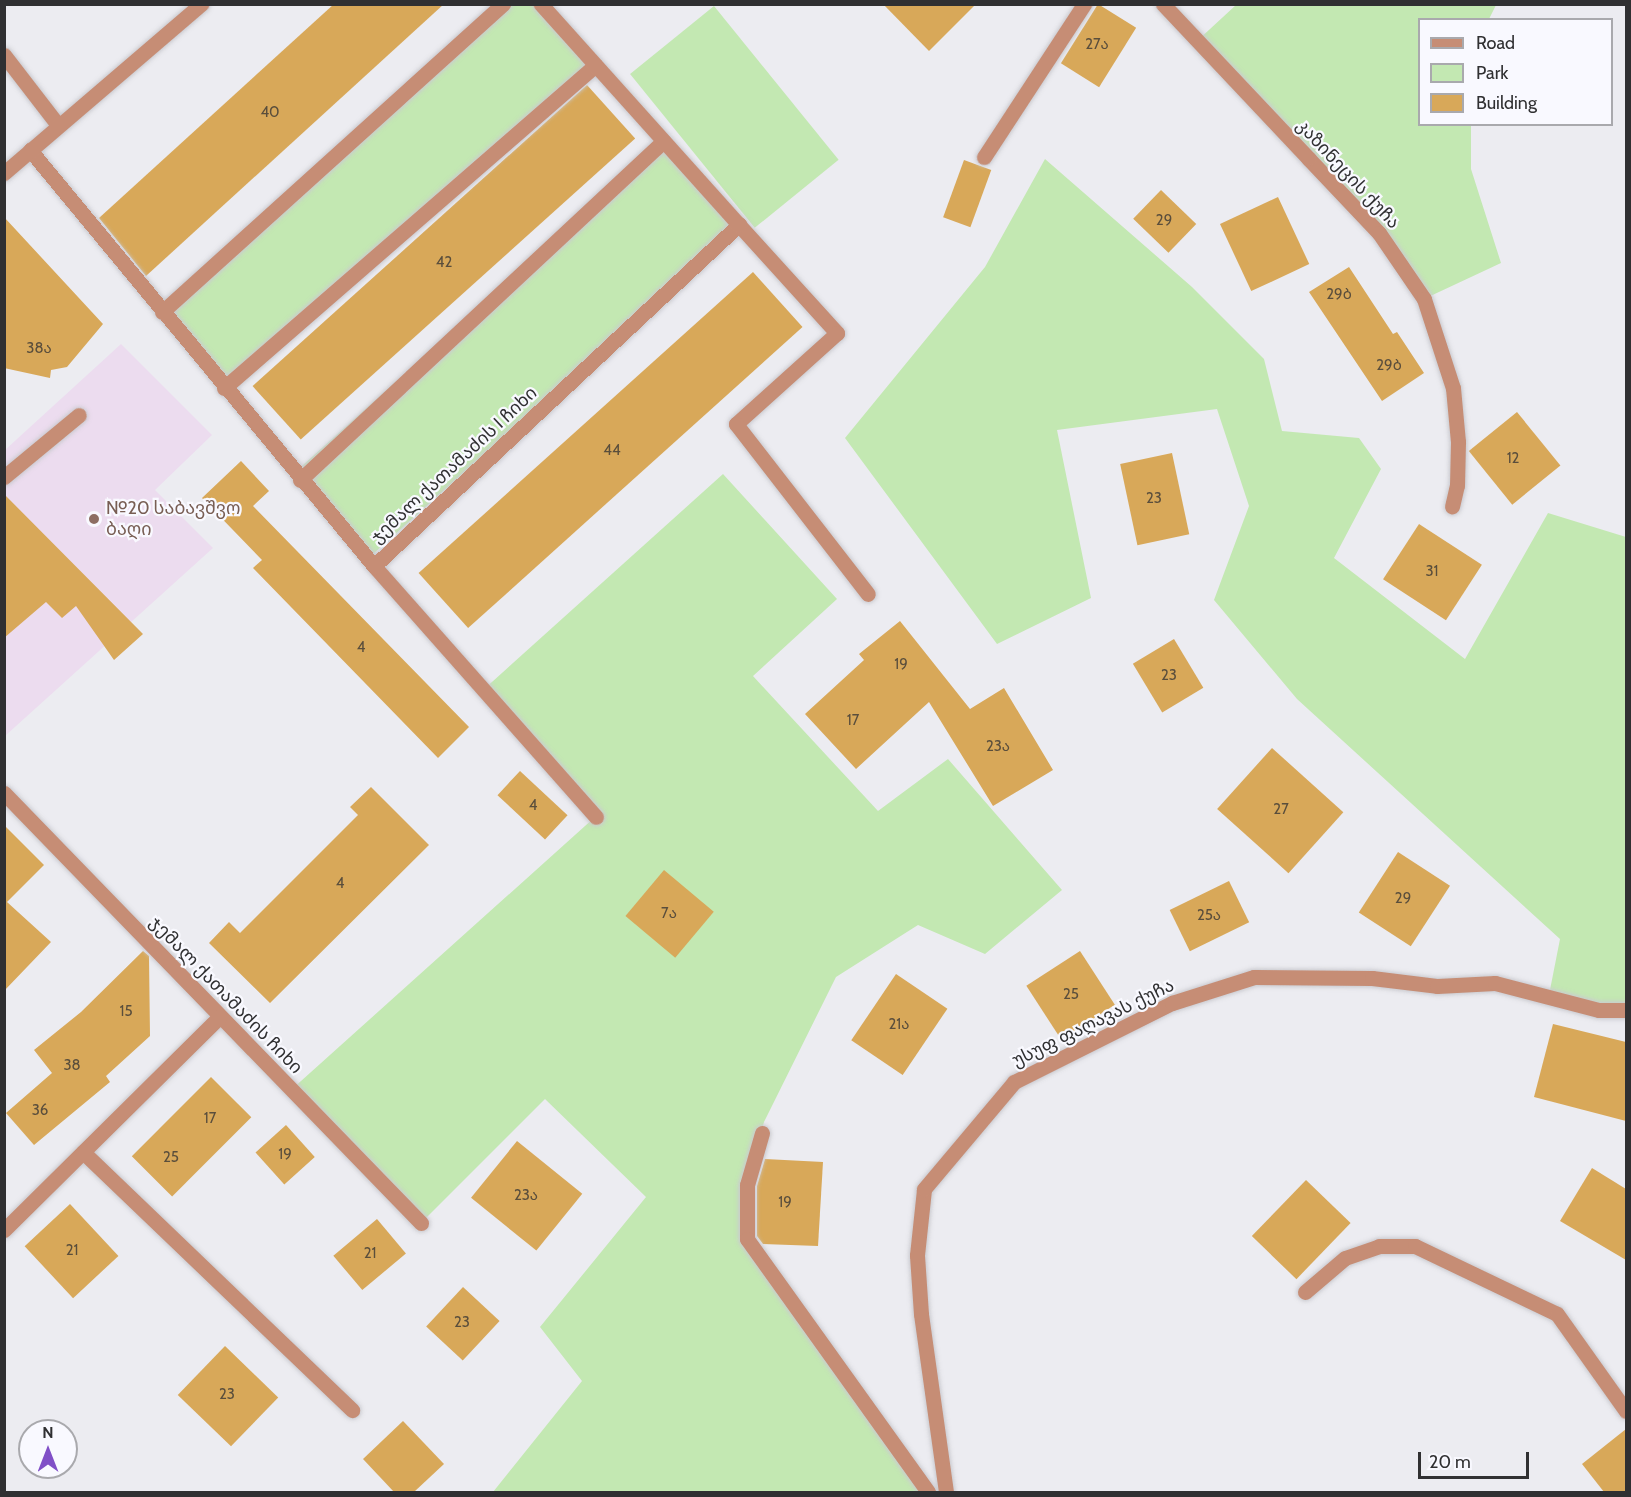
<!DOCTYPE html>
<html>
<head>
<meta charset="utf-8">
<style>
  body { margin:0 }
  #map { position:relative; width:1631px; height:1497px; overflow:hidden; background:#ececf1; font-family:Cabin,"Noto Sans Georgian",sans-serif }
  div>[style] { position:absolute }
  [style*='--x'] { left:calc(var(--x)*1px); top:calc(var(--y)*1px); width:calc(var(--w)*1px); rotate:calc(var(--a)*1deg) }
  .education>* { inset:0; background:#ecdcef }
  .green>* { inset:0; background:#c3e8b2; transform-origin:0 0 }
  .building>* { inset:0; background:#d8a859; transform-origin:0 0 }
  .roads { filter:drop-shadow(0 0 2px #cacacf) drop-shadow(0 0 2px #cacacf) }
  .service>* { height:15px; margin:-7.5px; padding:0 7.5px; transform-origin:7.5px; border-radius:7.5px; background:#c68d75 }
  .minor>* { height:15px; margin:-7.5px; padding:0 7.5px; transform-origin:7.5px; border-radius:7.5px; background:#c68d75 }
  .tertiary>* { height:15px; margin:-7.5px; padding:0 7.5px; transform-origin:7.5px; border-radius:7.5px; background:#c68d75 }
  .dots>* { width:16px; height:16px; translate:-50% -50%; box-sizing:border-box; border:3px solid #f9f9ff; border-radius:50% }
  span { translate:-50% -50%; white-space:nowrap; text-align:center; line-height:1.15; -webkit-text-stroke:4.5px #f9f9ff; paint-order:stroke }
  .number-label { font-size:15px; color:#5a4e3c }
  .number-label span { -webkit-text-stroke-width:0 }
  .street-label { font-size:18px; color:#303032 }
  .education-label { font-size:18px; color:#785e54 }
  .left { translate:0 -50%; text-align:left }
  .frame { position:absolute; inset:0; border:6px solid #303032; pointer-events:none }
  .legend { position:absolute; left:1418px; top:18px; width:195px; height:108px; box-sizing:border-box; background:#f9f9ff; border:2px solid #a9a9ad; margin:0; padding:8px 10px; list-style:none; font-size:18px; color:#303032 }
  .legend li { display:flex; align-items:center; gap:12px; height:30px }
  .legend b { width:30px; border:2px solid #a9a9ad }
  .north { position:absolute; left:18px; top:1419px; width:60px; height:60px; box-sizing:border-box; background:#f9f9ff; border:2px solid #a9a9ad; border-radius:50%; rotate:0deg; font-size:16px; font-weight:700; line-height:24px; text-align:center; color:#303032 }
  .north::after { content:''; display:block; margin:auto; width:21px; height:27px; background:#804fc7; clip-path:polygon(50% 0,100% 100%,50% 72%,0 100%) }
  .scale { position:absolute; left:1418px; top:1452px; width:111px; height:27px; box-sizing:border-box; border:3px solid #303032; border-top:0; padding-left:8px; font-size:18px; line-height:21px; white-space:nowrap; color:#303032; -webkit-text-stroke:4px #f9f9ff; paint-order:stroke }
</style>
</head>
<body>
<div id="map">
  <div class="education">
    <div style="clip-path:polygon(121px 344px,212px 435px,155px 490px,213px 548px,5px 736px,5px 450px)"></div>
  </div>
  <div class="green">
    <div style="clip-path:polygon(503px 5px,541px 5px,595px 65px,224px 388px,162px 312px)"></div>
    <div style="clip-path:polygon(1236px 5px,1496px 5px,1489px 19px,1420px 20px,1420px 124px,1471px 125px,1471px 169px,1501px 263px,1424px 299px,1378px 233px,1197px 41px)"></div>
    <div style="left:714px;top:6px;width:198px;height:108px;rotate:51deg"></div>
    <div style="left:663px;top:141px;width:113px;height:494px;rotate:48deg"></div>
    <div style="clip-path:polygon(1045px 159px,1192px 287px,1264px 359px,1282px 431px,1359px 438px,1381px 469px,1334px 558px,1465px 659px,1548px 513px,1626px 537px,1626px 1010px,1549px 995px,1560px 939px,1297px 699px,1214px 600px,1249px 506px,1217px 409px,1057px 430px,1091px 598px,997px 644px,845px 438px,985px 267px)"></div>
    <div style="clip-path:polygon(723px 474px,837px 599px,753px 676px,878px 811px,948px 759px,1062px 890px,985px 954px,918px 925px,836px 977px,764px 1122px,747px 1185px,747px 1239px,928px 1492px,493px 1492px,582px 1381px,540px 1327px,646px 1197px,545px 1099px,421px 1223px,291px 1090px,595px 817px,482px 691px)"></div>
  </div>
  <div class="building">
    <div style="clip-path:polygon(334px 4px,444px 4px,146px 276px,99px 218px)"></div>
    <div style="clip-path:polygon(883px 4px,976px 4px,929px 51px)"></div>
    <div style="left:1098px;top:4px;width:45px;height:70px;rotate:32deg"></div>
    <div style="left:587px;top:85px;width:72px;height:450px;rotate:48deg"></div>
    <div style="left:964px;top:160px;width:29px;height:61px;rotate:20deg"></div>
    <div style="left:1161px;top:190px;width:49px;height:40px;rotate:44deg"></div>
    <div style="left:1278px;top:197px;width:74px;height:64px;rotate:65deg"></div>
    <div style="clip-path:polygon(4px 217px,103px 324px,67px 367px,51px 370px,50px 378px,4px 368px)"></div>
    <div style="clip-path:polygon(1349px 267px,1393px 334px,1397px 332px,1424px 373px,1382px 401px,1309px 292px)"></div>
    <div style="left:753px;top:272px;width:74px;height:450px;rotate:48deg"></div>
    <div style="left:1517px;top:412px;width:69px;height:62px;rotate:51deg"></div>
    <div style="left:1172px;top:453px;width:83px;height:53px;rotate:78deg"></div>
    <div style="clip-path:polygon(241px 461px,269px 491px,253px 506px,469px 727px,438px 758px,253px 568px,262px 560px,202px 498px)"></div>
    <div style="clip-path:polygon(4px 494px,143px 634px,114px 660px,76px 606px,62px 618px,46px 602px,4px 638px)"></div>
    <div style="left:1419px;top:524px;width:75px;height:66px;rotate:33deg"></div>
    <div style="clip-path:polygon(900px 621px,970px 709px,1004px 688px,1053px 770px,993px 806px,929px 702px,856px 769px,805px 714px,864px 660px,859px 654px)"></div>
    <div style="left:1174px;top:639px;width:57px;height:48px;rotate:59deg"></div>
    <div style="left:1272px;top:748px;width:96px;height:82px;rotate:42deg"></div>
    <div style="left:520px;top:771px;width:65px;height:33px;rotate:43deg"></div>
    <div style="clip-path:polygon(371px 787px,429px 845px,270px 1003px,209px 943px,229px 922px,240px 933px,358px 815px,350px 807px)"></div>
    <div style="clip-path:polygon(4px 825px,44px 865px,7px 902px,51px 942px,4px 991px)"></div>
    <div style="left:1398px;top:852px;width:62px;height:72px;rotate:33deg"></div>
    <div style="left:664px;top:870px;width:65px;height:60px;rotate:40deg"></div>
    <div style="left:1229px;top:881px;width:46px;height:66px;rotate:64deg"></div>
    <div style="clip-path:polygon(143px 951px,149px 956px,150px 1036px,106px 1076px,110px 1082px,34px 1145px,6px 1113px,52px 1073px,34px 1050px,81px 1012px)"></div>
    <div style="left:1080px;top:951px;width:64px;height:64px;rotate:57deg"></div>
    <div style="left:896px;top:974px;width:62px;height:80px;rotate:34deg"></div>
    <div style="clip-path:polygon(1553px 1024px,1626px 1042px,1626px 1121px,1534px 1097px)"></div>
    <div style="left:211px;top:1077px;width:57px;height:112px;rotate:45deg"></div>
    <div style="left:286px;top:1125px;width:43px;height:41px;rotate:48deg"></div>
    <div style="left:517px;top:1141px;width:84px;height:73px;rotate:39deg"></div>
    <div style="clip-path:polygon(765px 1159px,823px 1162px,818px 1246px,763px 1244px,757px 1236px,757px 1186px)"></div>
    <div style="clip-path:polygon(1592px 1168px,1626px 1189px,1626px 1260px,1560px 1221px)"></div>
    <div style="left:1306px;top:1180px;width:62px;height:78px;rotate:44deg"></div>
    <div style="left:70px;top:1204px;width:71px;height:62px;rotate:47deg"></div>
    <div style="left:377px;top:1219px;width:45px;height:57px;rotate:50deg"></div>
    <div style="left:463px;top:1287px;width:50px;height:54px;rotate:43deg"></div>
    <div style="left:225px;top:1346px;width:74px;height:68px;rotate:44deg"></div>
    <div style="clip-path:polygon(403px 1421px,444px 1464px,414px 1492px,394px 1492px,363px 1459px)"></div>
    <div style="clip-path:polygon(1626px 1429px,1626px 1492px,1604px 1492px,1582px 1464px)"></div>
  </div>
  <div class="roads">
    <div class="service">
      <div style="--x:984;--y:157;--w:183;--a:-56.8"></div>
      <div style="--x:1308;--y:158;--w:103;--a:46.6"></div>
      <div style="--x:1379;--y:233;--w:80;--a:55.7"></div>
      <div style="--x:1424;--y:299;--w:94;--a:72"></div>
      <div style="--x:1453;--y:388;--w:54;--a:84.7"></div>
      <div style="--x:1458;--y:442;--w:43;--a:91.3"></div>
      <div style="--x:1457;--y:485;--w:22;--a:103"></div>
      <div style="--x:739;--y:225;--w:146;--a:47.8"></div>
      <div style="--x:837;--y:333;--w:136;--a:138"></div>
      <div style="--x:736;--y:424;--w:215;--a:52.2"></div>
      <div style="--x:162;--y:312;--w:460;--a:-42.1"></div>
      <div style="--x:224;--y:388;--w:492;--a:-41"></div>
      <div style="--x:4;--y:477;--w:97;--a:-39.6"></div>
      <div style="--x:300;--y:480;--w:497;--a:-43"></div>
      <div style="--x:374;--y:566;--w:335;--a:48.5"></div>
      <div style="--x:762;--y:1133;--w:54;--a:106.1"></div>
      <div style="--x:747;--y:1185;--w:54;--a:90"></div>
      <div style="--x:747;--y:1239;--w:311;--a:54.4"></div>
      <div style="--x:83;--y:1152;--w:373;--a:43.8"></div>
    </div>
    <div class="minor">
      <div style="--x:1163;--y:4;--w:212;--a:46.7"></div>
      <div style="--x:4;--y:55;--w:88;--a:52.4"></div>
      <div style="--x:30;--y:150;--w:540;--a:50.41"></div>
      <div style="--x:374;--y:566;--w:500;--a:-43.1"></div>
      <div style="--x:739;--y:225;--w:297;--a:-131.9"></div>
      <div style="--x:4;--y:173;--w:260;--a:-40.6"></div>
      <div style="--x:4;--y:793;--w:599;--a:45.88"></div>
      <div style="--x:4;--y:1230;--w:303;--a:-44.7"></div>
      <div style="--x:1305;--y:1292;--w:52;--a:-40.4"></div>
      <div style="--x:1345;--y:1258;--w:36;--a:-19"></div>
      <div style="--x:1379;--y:1246;--w:36;--a:0"></div>
      <div style="--x:1415;--y:1246;--w:157;--a:25.6"></div>
      <div style="--x:1557;--y:1314;--w:119;--a:54.6"></div>
    </div>
    <div class="tertiary">
      <div style="--x:946;--y:1492;--w:180;--a:-98"></div>
      <div style="--x:921;--y:1314;--w:59;--a:-93.9"></div>
      <div style="--x:917;--y:1255;--w:66;--a:-83.9"></div>
      <div style="--x:924;--y:1189;--w:140;--a:-49.9"></div>
      <div style="--x:1014;--y:1082;--w:177;--a:-26.6"></div>
      <div style="--x:1172;--y:1003;--w:86;--a:-17.6"></div>
      <div style="--x:1254;--y:977;--w:118;--a:0.5"></div>
      <div style="--x:1372;--y:978;--w:65;--a:7"></div>
      <div style="--x:1437;--y:986;--w:58;--a:-3"></div>
      <div style="--x:1495;--y:983;--w:107;--a:14.6"></div>
      <div style="--x:1599;--y:1010;--w:27;--a:0"></div>
    </div>
  </div>
  <div class="dots">
    <div style="left:94px;top:519px;background:#8d6e63"></div>
  </div>
  <div class="number-label">
    <span style="left:1097px;top:45px">27ა</span>
    <span style="left:270px;top:113px">40</span>
    <span style="left:1164px;top:221px">29</span>
    <span style="left:444px;top:263px">42</span>
    <span style="left:1339px;top:295px">29ბ</span>
    <span style="left:39px;top:349px">38ა</span>
    <span style="left:1389px;top:366px">29ბ</span>
    <span style="left:612px;top:451px">44</span>
    <span style="left:1513px;top:459px">12</span>
    <span style="left:1154px;top:499px">23</span>
    <span style="left:1432px;top:572px">31</span>
    <span style="left:361px;top:648px">4</span>
    <span style="left:901px;top:665px">19</span>
    <span style="left:1169px;top:676px">23</span>
    <span style="left:853px;top:721px">17</span>
    <span style="left:998px;top:747px">23ა</span>
    <span style="left:533px;top:806px">4</span>
    <span style="left:1281px;top:810px">27</span>
    <span style="left:340px;top:884px">4</span>
    <span style="left:1403px;top:899px">29</span>
    <span style="left:669px;top:914px">7ა</span>
    <span style="left:1209px;top:916px">25ა</span>
    <span style="left:1071px;top:995px">25</span>
    <span style="left:126px;top:1012px">15</span>
    <span style="left:899px;top:1025px">21ა</span>
    <span style="left:72px;top:1066px">38</span>
    <span style="left:40px;top:1111px">36</span>
    <span style="left:210px;top:1119px">17</span>
    <span style="left:285px;top:1155px">19</span>
    <span style="left:171px;top:1158px">25</span>
    <span style="left:526px;top:1196px">23ა</span>
    <span style="left:785px;top:1203px">19</span>
    <span style="left:72px;top:1251px">21</span>
    <span style="left:370px;top:1254px">21</span>
    <span style="left:462px;top:1323px">23</span>
    <span style="left:227px;top:1395px">23</span>
  </div>
  <div class="street-label">
    <span style="left:1348px;top:174px;rotate:47deg">კაზინეცის ქუჩა</span>
    <span style="left:454px;top:465px;rotate:-43deg">ჯემალ ქათამაძის I ჩიხი</span>
    <span style="left:226px;top:995px;rotate:46deg">ჯემალ ქათამაძის ჩიხი</span>
    <span style="left:1093px;top:1023px;rotate:-26deg">უსუფ ფაღავას ქუჩა</span>
  </div>
  <div class="education-label">
    <span class="left" style="left:106px;top:519px">№20 საბავშვო<br>ბაღი</span>
  </div>
  <div class="frame"></div>
  <ul class="legend">
  <li><b style="height:8px;background:#c68d75"></b>Road</li>
  <li><b style="height:16px;background:#c3e8b2"></b>Park</li>
  <li><b style="height:16px;background:#d8a859"></b>Building</li>
  </ul>
  <div class="north">N</div>
  <div class="scale">20 m</div>
</div>
</body>
</html>
